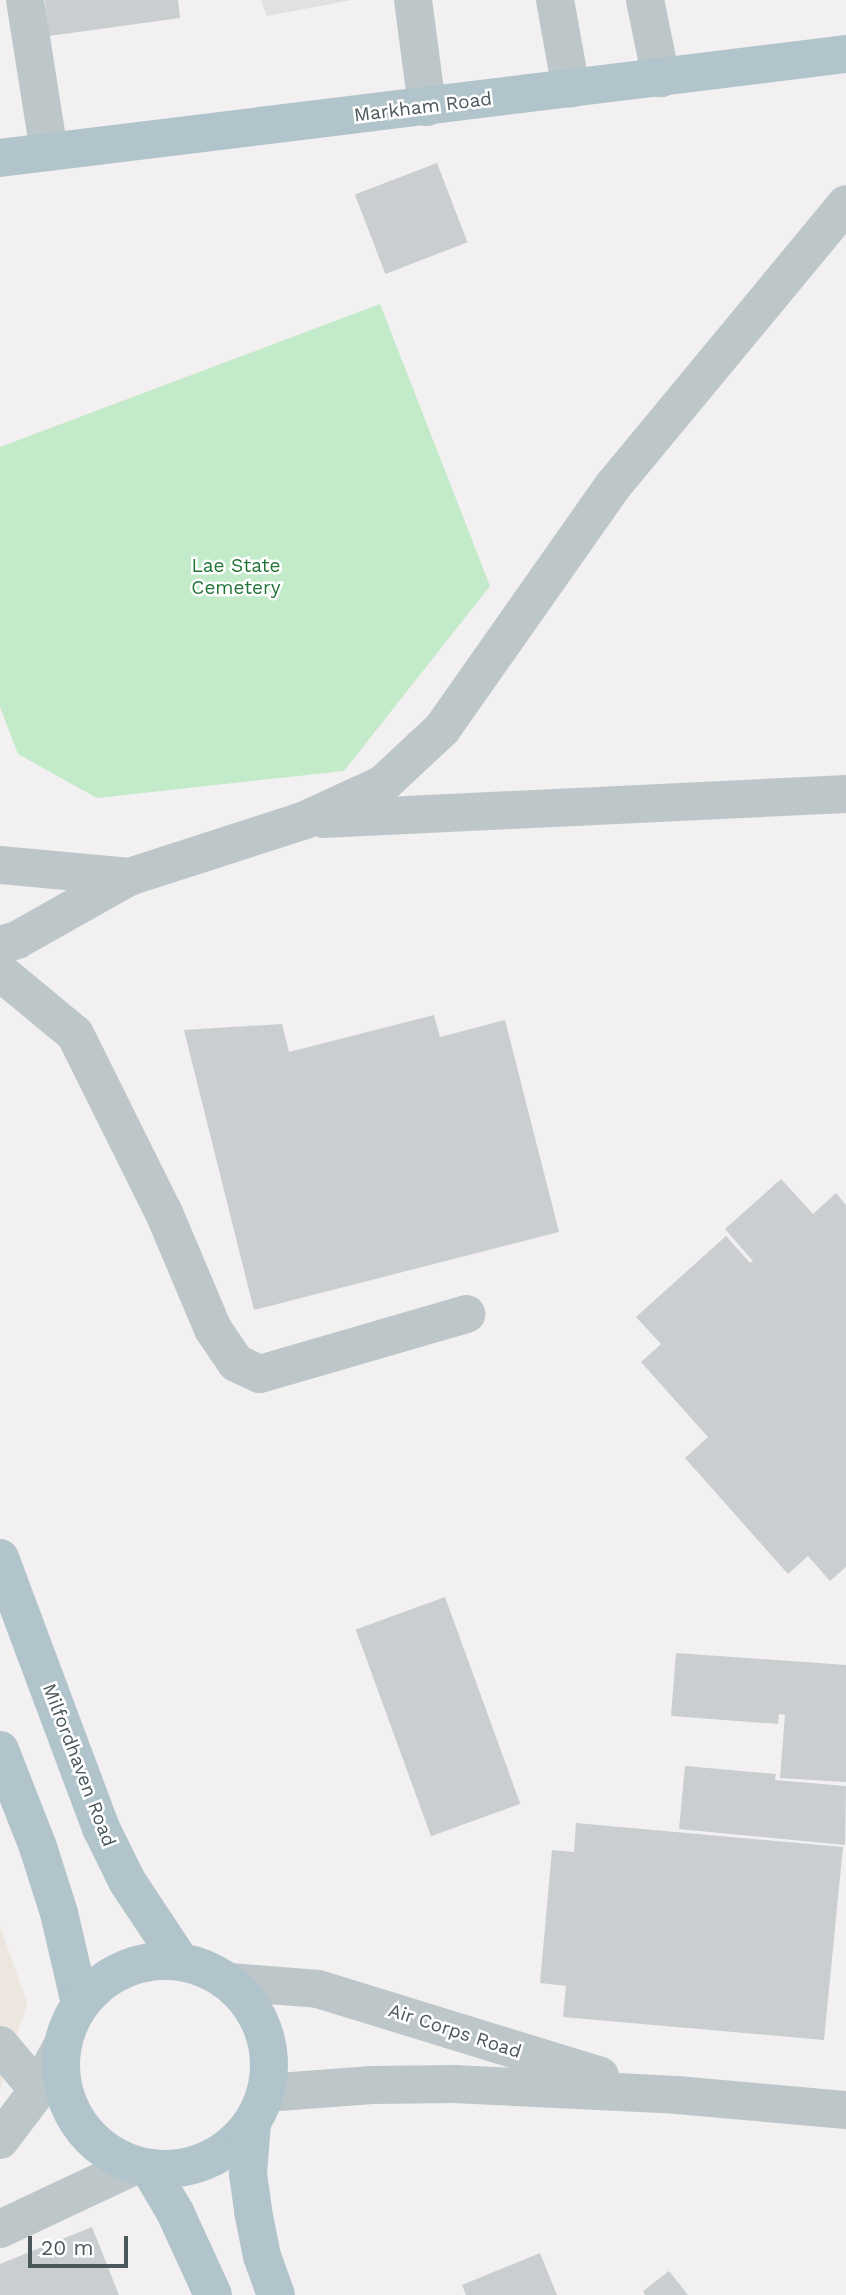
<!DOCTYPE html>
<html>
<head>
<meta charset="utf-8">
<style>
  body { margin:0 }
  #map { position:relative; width:846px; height:2295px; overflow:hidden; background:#f2f0f0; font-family:"Work Sans",sans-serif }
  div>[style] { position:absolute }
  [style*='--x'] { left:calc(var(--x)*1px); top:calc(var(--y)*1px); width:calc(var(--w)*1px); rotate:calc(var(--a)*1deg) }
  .commercial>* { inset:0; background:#ece6df }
  .education>* { inset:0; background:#e2e1e1 }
  .green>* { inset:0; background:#c3eac9 }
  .building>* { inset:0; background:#caced0; transform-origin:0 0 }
  .minor>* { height:38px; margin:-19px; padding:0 19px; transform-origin:19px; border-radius:19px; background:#bdc7ca }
  .major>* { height:38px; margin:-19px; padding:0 19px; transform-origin:19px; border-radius:19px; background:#b2c4cb }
  .major>.ring { margin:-19px; padding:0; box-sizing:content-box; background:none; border:38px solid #b2c4cb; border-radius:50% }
  span { translate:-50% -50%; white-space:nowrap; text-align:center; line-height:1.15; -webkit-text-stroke:5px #fff; paint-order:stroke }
  .street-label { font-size:19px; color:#4a575b }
  .park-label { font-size:19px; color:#227438 }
  .scale { position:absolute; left:28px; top:2236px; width:100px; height:32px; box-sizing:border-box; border:4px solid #4a575b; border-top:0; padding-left:9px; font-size:21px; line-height:24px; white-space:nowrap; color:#4a575b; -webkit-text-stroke:5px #fff; paint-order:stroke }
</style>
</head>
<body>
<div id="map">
  <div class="commercial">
    <div style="clip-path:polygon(0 1926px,27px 2003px,0 2089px)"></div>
  </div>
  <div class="education">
    <div style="clip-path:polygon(261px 0,352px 0,267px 16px)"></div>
  </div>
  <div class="green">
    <div style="clip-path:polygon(380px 304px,490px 586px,344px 771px,97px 798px,18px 754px,0 707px,0 447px)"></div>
  </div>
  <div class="building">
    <div style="clip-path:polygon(45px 0,178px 0,180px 18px,49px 36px)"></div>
    <div style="left:437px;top:163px;width:85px;height:88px;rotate:69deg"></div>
    <div style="clip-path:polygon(434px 1015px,440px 1037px,505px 1020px,559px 1232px,254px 1310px,184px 1030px,282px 1024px,289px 1052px)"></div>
    <div style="clip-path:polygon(781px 1179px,813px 1214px,836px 1193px,846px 1205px,846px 1567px,830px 1581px,808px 1556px,788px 1574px,685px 1458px,708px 1437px,641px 1362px,661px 1344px,636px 1317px,726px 1236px,750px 1263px,753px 1261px,725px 1229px)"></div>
    <div style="left:445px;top:1597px;width:220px;height:95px;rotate:70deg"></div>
    <div style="clip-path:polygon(676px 1653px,846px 1665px,846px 1782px,780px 1778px,785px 1715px,779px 1714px,778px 1724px,671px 1716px)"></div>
    <div style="clip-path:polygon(685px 1766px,776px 1774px,775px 1780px,846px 1786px,845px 1845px,679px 1829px)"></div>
    <div style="clip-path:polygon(576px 1823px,843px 1847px,824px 2040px,563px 2017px,566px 1986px,540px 1983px,552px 1850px,574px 1852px)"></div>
    <div style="clip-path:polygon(92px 2227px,119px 2295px,0 2295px,0 2264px)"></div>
    <div style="clip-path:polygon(540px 2253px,557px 2295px,466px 2295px,462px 2285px)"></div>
    <div style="clip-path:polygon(669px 2271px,688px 2295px,645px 2295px,643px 2291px)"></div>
  </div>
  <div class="minor">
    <div style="--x:25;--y:0;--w:154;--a:81"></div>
    <div style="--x:413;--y:0;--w:108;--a:82.5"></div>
    <div style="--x:555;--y:0;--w:90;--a:79.8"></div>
    <div style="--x:645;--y:0;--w:80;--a:78.4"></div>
    <div style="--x:324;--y:819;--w:523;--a:-2.74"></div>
    <div style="--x:0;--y:865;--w:130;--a:5.3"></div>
    <div style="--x:0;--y:945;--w:18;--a:-16"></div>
    <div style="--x:17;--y:940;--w:129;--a:-29.4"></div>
    <div style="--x:129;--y:877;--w:185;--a:-17.9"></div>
    <div style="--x:305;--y:820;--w:86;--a:-24.8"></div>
    <div style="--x:383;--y:784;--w:81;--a:-43"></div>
    <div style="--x:442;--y:729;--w:296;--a:-54.9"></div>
    <div style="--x:612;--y:487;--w:367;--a:-50.4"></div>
    <div style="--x:0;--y:972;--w:97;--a:39.6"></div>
    <div style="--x:75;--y:1034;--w:200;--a:63.6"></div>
    <div style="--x:164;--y:1213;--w:126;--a:67.1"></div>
    <div style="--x:213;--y:1329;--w:41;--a:55.9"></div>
    <div style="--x:236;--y:1363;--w:26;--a:25"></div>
    <div style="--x:260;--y:1374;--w:215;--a:-16.2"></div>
    <div style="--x:230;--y:1982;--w:88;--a:4.5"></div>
    <div style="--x:318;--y:1989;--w:295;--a:17.1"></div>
    <div style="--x:0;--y:2045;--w:59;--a:49.8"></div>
    <div style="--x:266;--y:2093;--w:106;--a:-4.3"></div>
    <div style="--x:372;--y:2085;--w:82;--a:-0.7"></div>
    <div style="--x:454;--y:2084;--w:223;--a:2.8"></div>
    <div style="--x:677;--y:2095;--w:170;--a:5.1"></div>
    <div style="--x:0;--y:2140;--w:63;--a:-52.8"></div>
    <div style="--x:38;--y:2090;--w:52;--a:-61.5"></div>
    <div style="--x:0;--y:2229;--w:148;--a:-25.2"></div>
  </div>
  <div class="major">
    <div style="--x:0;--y:158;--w:852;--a:-7.01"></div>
    <div style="--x:0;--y:1558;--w:288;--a:69.5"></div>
    <div style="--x:101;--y:1828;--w:59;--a:63.9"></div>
    <div style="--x:127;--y:1881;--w:96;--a:56.5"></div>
    <div style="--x:0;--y:1750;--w:104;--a:68.6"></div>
    <div style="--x:38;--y:1847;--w:69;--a:72.3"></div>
    <div style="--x:59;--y:1913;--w:92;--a:76.9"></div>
    <div class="ring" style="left:61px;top:1961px;width:170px;height:170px"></div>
    <div style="--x:252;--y:2123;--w:51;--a:94.5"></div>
    <div style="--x:248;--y:2174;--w:37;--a:82"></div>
    <div style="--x:253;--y:2211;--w:46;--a:78.7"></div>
    <div style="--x:262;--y:2256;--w:41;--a:70.3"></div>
    <div style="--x:149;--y:2168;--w:51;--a:59.4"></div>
    <div style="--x:175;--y:2212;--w:91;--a:65.4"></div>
  </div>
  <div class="street-label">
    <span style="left:423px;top:107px;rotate:-7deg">Markham Road</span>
    <span style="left:79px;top:1765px;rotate:69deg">Milfordhaven Road</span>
    <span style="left:455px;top:2031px;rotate:18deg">Air Corps Road</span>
  </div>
  <div class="park-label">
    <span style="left:236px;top:577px">Lae State<br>Cemetery</span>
  </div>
  <div class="scale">20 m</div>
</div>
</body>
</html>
